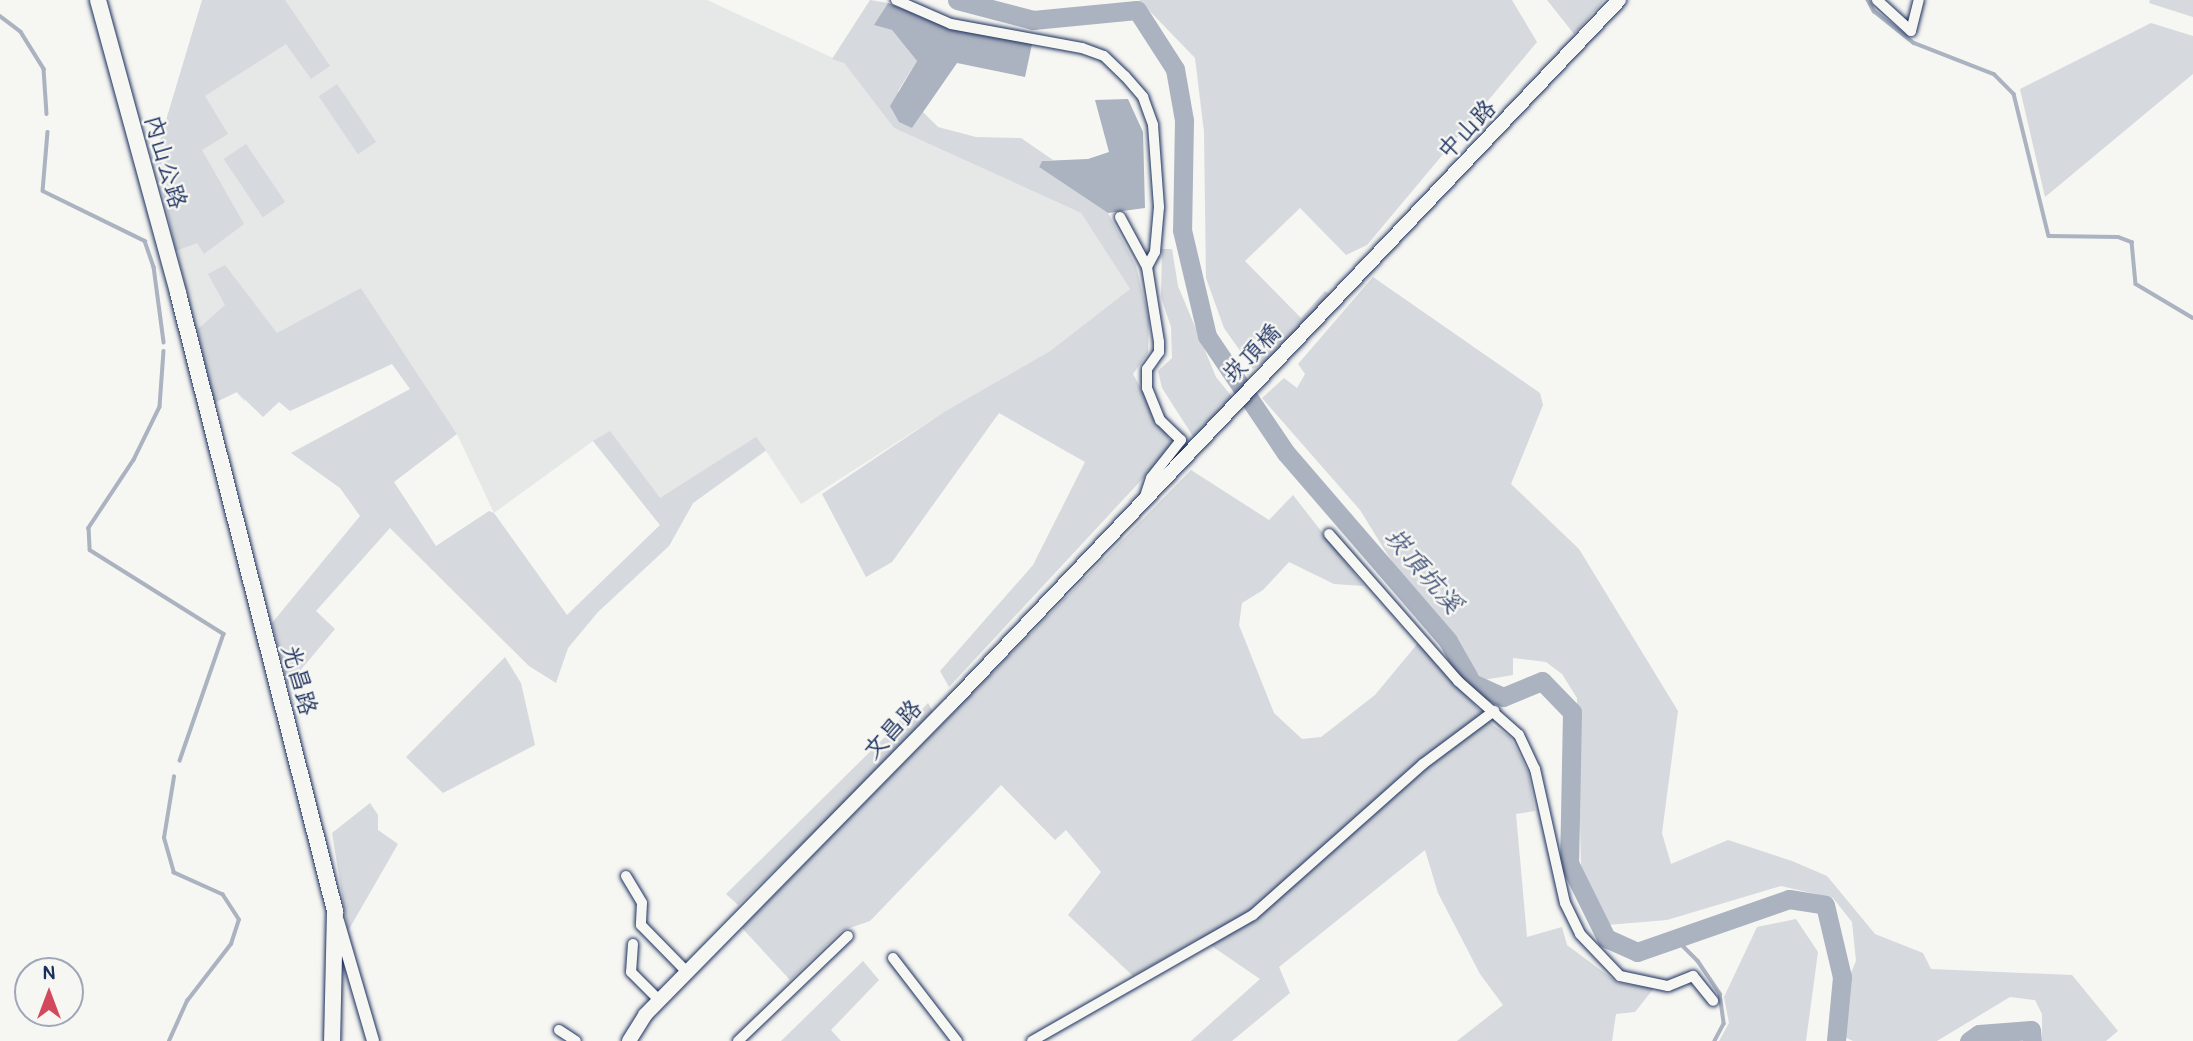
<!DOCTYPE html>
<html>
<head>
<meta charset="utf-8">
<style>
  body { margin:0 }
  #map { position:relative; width:2193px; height:1041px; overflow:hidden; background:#f6f6f2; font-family:Pangolin,"LXGW WenKai TC",sans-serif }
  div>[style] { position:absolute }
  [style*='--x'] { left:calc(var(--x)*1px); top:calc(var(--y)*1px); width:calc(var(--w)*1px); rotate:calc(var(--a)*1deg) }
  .built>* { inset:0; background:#e6e7e7 }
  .green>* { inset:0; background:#d6d9dd; transform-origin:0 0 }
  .water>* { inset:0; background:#abb2c0 }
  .stream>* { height:3.5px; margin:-1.75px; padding:0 1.75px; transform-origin:1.75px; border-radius:1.75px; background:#abb2c0 }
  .river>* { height:19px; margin:-9.5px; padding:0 9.5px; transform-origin:9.5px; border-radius:9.5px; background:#abb2c0 }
  .roads { filter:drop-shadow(0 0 2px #1b2f5e) drop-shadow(0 0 2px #1b2f5e) }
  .minor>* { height:10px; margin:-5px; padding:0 5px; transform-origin:5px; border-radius:5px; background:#f6f6f2 }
  .tertiary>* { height:12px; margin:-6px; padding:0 6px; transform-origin:6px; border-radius:6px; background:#f6f6f2 }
  .secondary>* { height:14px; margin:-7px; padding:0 7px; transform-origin:7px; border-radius:7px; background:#f6f6f2 }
  .primary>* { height:16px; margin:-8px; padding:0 8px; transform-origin:8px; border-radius:8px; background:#f6f6f2 }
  span { translate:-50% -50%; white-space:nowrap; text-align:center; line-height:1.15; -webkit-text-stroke:5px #f6f6f2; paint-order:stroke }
  .street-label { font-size:24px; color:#1b2f5e }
  .water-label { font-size:26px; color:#46567b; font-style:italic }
  .north { position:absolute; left:14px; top:957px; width:70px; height:70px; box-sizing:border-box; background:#f6f6f2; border:2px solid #9ea6b7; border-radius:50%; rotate:0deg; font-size:19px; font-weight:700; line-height:28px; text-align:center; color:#1b2f5e }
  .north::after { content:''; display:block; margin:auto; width:24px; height:32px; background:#d1495b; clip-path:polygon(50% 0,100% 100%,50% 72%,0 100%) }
</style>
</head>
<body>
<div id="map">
  <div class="built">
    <div style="clip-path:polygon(222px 0,707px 0,844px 63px,894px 128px,1081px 213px,1130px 289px,1050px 351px,944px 412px,801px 504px,766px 451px,693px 503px,669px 546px,660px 525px,593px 441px,494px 513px,457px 434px,361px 288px,244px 401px,236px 392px,214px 403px,154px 155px)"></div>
  </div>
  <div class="green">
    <div style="clip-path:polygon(202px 0,285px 0,330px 66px,311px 79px,286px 44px,205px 96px,228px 134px,202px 150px,244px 224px,204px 254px,197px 243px,176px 251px,155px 157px)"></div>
    <div style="clip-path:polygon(870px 0,888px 3px,875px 25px,892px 30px,917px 61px,898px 91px,912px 128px,923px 112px,938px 127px,976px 137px,1021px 138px,1053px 160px,1042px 161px,1039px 167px,1108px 213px,1136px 266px,1149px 319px,1148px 353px,1133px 374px,1173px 446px,949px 687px,940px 671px,1033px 565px,1085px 462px,999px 413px,892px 562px,866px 577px,822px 494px,944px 412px,1050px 351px,1130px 289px,1081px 213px,894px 128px,844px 63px,832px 59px)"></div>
    <div style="clip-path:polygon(1139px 0,1512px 0,1537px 42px,1367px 245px,1346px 255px,1300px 208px,1245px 261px,1301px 318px,1325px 291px,1333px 296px,1276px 356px,1253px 369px,1224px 328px,1206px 278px,1204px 132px,1195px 58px)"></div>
    <div style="clip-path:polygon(1547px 0,1604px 0,1574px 34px)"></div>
    <div style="clip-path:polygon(2150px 0,2193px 0,2193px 17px,2149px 3px)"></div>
    <div style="clip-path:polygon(2151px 23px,2193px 36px,2193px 74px,2045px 197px,2020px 89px)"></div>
    <div style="left:337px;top:84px;width:70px;height:22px;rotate:56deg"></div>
    <div style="left:246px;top:144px;width:70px;height:27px;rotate:56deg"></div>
    <div style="clip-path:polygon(1162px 249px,1172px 249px,1178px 286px,1216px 377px,1233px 398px,1196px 441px,1162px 388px,1158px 371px,1172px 358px,1171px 327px,1161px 297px)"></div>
    <div style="clip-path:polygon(225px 265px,277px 333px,361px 288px,457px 434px,394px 482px,436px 546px,489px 511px,494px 513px,567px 615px,660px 525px,593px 441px,610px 431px,660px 498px,756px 437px,766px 450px,693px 503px,669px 546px,598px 612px,568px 648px,556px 683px,529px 666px,390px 528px,316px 611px,335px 629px,288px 685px,272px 623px,360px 516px,340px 488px,291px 453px,410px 389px,392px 364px,290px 411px,279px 402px,263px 417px,237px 392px,214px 403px,198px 329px,225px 305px,208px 274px)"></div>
    <div style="clip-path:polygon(1373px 277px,1540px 393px,1543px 405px,1511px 484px,1579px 549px,1678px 711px,1662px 833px,1671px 864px,1728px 840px,1792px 861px,1827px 876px,1875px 934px,1923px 953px,1931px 969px,2072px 975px,2118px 1031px,2106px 1041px,2042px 1041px,2042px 1014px,2035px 1000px,2010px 997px,1937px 1041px,1853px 1041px,1840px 1035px,1848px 980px,1856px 961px,1852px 922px,1833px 898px,1781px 886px,1667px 920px,1607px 925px,1581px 867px,1577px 698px,1562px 674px,1546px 662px,1513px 658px,1513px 675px,1483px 680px,1410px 591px,1360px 510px,1262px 398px,1284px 378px,1297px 388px,1305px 374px,1298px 364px)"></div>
    <div style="clip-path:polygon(1191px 470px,1269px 520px,1293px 495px,1364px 586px,1334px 584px,1289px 562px,1263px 590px,1242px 603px,1239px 625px,1274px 713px,1302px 739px,1321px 737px,1375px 695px,1418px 643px,1494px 726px,1510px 737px,1528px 772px,1535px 811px,1516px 814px,1527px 937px,1562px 927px,1567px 945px,1618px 983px,1654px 988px,1635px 1012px,1616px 1014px,1612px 1041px,1457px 1041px,1503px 1005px,1480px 974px,1438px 893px,1425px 850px,1279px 967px,1290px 993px,1232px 1041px,1191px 1041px,1260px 979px,1200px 938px,1133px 976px,1068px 915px,1101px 872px,1066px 830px,1055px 840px,1001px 785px,870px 921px,841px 931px,790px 980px,742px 928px)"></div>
    <div style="clip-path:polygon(505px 657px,521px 683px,535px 745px,443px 793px,406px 757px)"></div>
    <div style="clip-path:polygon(928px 703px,936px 717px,738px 905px,726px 894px,892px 730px,905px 712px,912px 720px)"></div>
    <div style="clip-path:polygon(370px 803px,378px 815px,378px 830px,398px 844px,348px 931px,332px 833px)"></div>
    <div style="clip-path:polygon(1796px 919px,1818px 952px,1806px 1041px,1719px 1041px,1729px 1023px,1724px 997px,1757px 927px)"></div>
    <div style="clip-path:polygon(863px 961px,879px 980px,831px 1030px,841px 1041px,781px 1041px)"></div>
  </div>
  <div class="water">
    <div style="clip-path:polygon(888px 3px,934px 22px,1032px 44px,1025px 77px,957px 63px,912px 128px,899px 122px,890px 106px,917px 61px,892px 30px,874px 25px)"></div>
    <div style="clip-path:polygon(1128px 99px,1143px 132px,1145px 208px,1108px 213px,1039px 167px,1042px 161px,1088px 159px,1109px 152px,1095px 100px)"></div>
  </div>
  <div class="stream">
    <div style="--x:1868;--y:0;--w:13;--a:61"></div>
    <div style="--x:1874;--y:11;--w:51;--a:38.7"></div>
    <div style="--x:1914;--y:43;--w:86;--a:21.2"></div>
    <div style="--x:1994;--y:74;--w:28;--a:45"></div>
    <div style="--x:2014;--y:94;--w:146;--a:76.2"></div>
    <div style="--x:2049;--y:236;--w:69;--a:0.8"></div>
    <div style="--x:2118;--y:237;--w:15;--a:20"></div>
    <div style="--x:2132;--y:242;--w:42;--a:84.6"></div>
    <div style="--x:2136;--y:284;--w:66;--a:30.8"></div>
    <div style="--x:0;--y:16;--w:26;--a:37"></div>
    <div style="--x:21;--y:32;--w:44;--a:58.1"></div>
    <div style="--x:44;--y:69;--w:45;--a:86.2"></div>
    <div style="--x:48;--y:132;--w:59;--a:94.8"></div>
    <div style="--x:43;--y:191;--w:114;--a:26.1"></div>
    <div style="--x:145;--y:241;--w:28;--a:71"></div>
    <div style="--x:154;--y:267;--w:76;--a:82.4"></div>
    <div style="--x:164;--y:351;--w:56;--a:94.1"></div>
    <div style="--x:160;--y:407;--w:59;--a:116.1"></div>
    <div style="--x:134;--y:460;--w:82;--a:123.5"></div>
    <div style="--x:89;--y:528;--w:22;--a:87"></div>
    <div style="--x:90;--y:550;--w:158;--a:32.1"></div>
    <div style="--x:224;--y:634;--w:134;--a:109.1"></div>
    <div style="--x:1677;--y:940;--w:30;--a:45"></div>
    <div style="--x:1698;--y:961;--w:40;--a:56"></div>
    <div style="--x:1720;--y:994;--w:30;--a:82"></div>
    <div style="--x:1724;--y:1024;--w:19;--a:118"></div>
    <div style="--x:169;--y:1041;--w:44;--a:-65.8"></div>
    <div style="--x:187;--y:1001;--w:72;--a:-52.3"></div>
    <div style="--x:231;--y:944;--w:25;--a:-72"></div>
    <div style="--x:239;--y:920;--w:30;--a:-123"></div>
    <div style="--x:223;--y:895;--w:54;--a:-155.8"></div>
    <div style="--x:174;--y:873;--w:36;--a:-106"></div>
    <div style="--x:164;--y:838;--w:62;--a:-80.7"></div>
  </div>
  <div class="river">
    <div style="--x:957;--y:0;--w:79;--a:14.7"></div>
    <div style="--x:1033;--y:20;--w:104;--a:-5.5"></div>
    <div style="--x:1137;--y:10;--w:70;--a:57.2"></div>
    <div style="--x:1175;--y:69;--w:52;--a:80"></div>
    <div style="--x:1184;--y:120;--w:110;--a:91"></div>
    <div style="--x:1182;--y:230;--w:109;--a:76.7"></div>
    <div style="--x:1207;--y:336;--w:141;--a:56"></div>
    <div style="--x:1286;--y:453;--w:248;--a:49.2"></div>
    <div style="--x:1448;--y:641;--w:48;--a:60.3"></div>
    <div style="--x:1472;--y:683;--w:34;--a:24"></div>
    <div style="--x:1503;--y:697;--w:42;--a:-22.3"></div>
    <div style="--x:1542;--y:681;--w:43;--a:45.9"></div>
    <div style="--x:1572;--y:712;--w:151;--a:91.1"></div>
    <div style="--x:1569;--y:863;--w:84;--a:63.7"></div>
    <div style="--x:1606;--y:938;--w:34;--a:24"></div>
    <div style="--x:1637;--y:952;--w:161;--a:-19.2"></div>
    <div style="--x:1789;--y:899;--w:36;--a:9"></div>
    <div style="--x:1825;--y:905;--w:74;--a:76.7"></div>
    <div style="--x:1842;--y:977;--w:64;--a:95.4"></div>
    <div style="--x:1969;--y:1041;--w:12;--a:-35"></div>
    <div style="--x:1979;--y:1034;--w:52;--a:-4.4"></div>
    <div style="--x:2031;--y:1030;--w:11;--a:85"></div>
  </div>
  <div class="roads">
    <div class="minor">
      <div style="--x:896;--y:0;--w:60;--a:23.6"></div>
      <div style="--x:951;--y:24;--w:133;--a:10.4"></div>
      <div style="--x:1082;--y:48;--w:23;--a:20"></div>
      <div style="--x:1104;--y:56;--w:29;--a:44"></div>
      <div style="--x:1125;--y:76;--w:28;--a:49"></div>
      <div style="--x:1143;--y:97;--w:30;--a:70"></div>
      <div style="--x:1153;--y:125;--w:82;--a:85.8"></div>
      <div style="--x:1159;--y:207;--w:45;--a:95.1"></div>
      <div style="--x:1155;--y:252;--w:17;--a:118"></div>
      <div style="--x:1877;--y:0;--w:46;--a:42.4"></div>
      <div style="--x:1911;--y:31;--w:32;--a:-76"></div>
      <div style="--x:1120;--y:217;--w:57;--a:61.6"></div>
      <div style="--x:1147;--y:267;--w:76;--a:80.9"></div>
      <div style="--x:1159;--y:342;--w:10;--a:90"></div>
      <div style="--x:1159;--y:352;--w:21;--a:125"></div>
      <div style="--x:1147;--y:369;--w:19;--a:90"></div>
      <div style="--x:1147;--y:388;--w:35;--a:68"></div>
      <div style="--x:1160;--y:420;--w:29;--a:44"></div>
      <div style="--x:1181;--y:440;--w:48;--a:128.3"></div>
      <div style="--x:1151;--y:478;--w:19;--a:108"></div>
      <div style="--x:1329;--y:534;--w:196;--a:48.7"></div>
      <div style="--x:1458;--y:681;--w:81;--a:41.5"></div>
      <div style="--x:1519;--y:735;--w:38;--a:65"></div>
      <div style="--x:1535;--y:769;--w:137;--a:77.4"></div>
      <div style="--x:1565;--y:903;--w:34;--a:64"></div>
      <div style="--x:1580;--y:934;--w:58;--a:46.4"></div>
      <div style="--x:1620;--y:976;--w:49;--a:11.8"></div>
      <div style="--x:1668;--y:986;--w:27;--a:-22"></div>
      <div style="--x:1693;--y:976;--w:32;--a:51"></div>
      <div style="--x:626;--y:876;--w:31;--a:59"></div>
      <div style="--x:642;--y:903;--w:22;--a:93"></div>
      <div style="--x:641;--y:925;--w:66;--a:45.6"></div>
      <div style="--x:633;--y:944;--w:28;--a:94"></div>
      <div style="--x:631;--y:972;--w:41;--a:45"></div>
      <div style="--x:893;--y:958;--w:105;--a:52.4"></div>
      <div style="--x:559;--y:1030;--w:20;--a:33"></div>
      <div style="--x:738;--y:1041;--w:152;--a:-43.7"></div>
      <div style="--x:1032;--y:1041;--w:254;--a:-29.7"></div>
      <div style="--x:1253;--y:915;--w:227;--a:-41.6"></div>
      <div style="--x:1423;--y:764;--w:89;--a:-36.7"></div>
    </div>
    <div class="tertiary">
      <div style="--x:338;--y:921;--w:125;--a:73.7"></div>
    </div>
    <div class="secondary">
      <div style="--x:629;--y:1041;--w:31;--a:-58"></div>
      <div style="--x:645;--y:1015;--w:435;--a:-45.5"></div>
      <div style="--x:950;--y:705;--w:972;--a:-46.5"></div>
    </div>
    <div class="primary">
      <div style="--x:98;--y:0;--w:304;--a:74.7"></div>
      <div style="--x:178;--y:293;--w:638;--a:75.75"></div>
      <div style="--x:335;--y:911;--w:130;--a:91.3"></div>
    </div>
  </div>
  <div class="street-label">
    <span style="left:1467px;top:130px;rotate:-46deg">中山路</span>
    <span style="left:165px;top:162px;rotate:74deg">內山公路</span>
    <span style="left:1252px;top:354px;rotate:-46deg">崁頂橋</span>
    <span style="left:299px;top:680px;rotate:75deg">光昌路</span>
    <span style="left:893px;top:730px;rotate:-46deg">文昌路</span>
  </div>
  <div class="water-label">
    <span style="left:1422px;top:571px;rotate:49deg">崁頂坑溪</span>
  </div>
  <div class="north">N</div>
</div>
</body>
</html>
